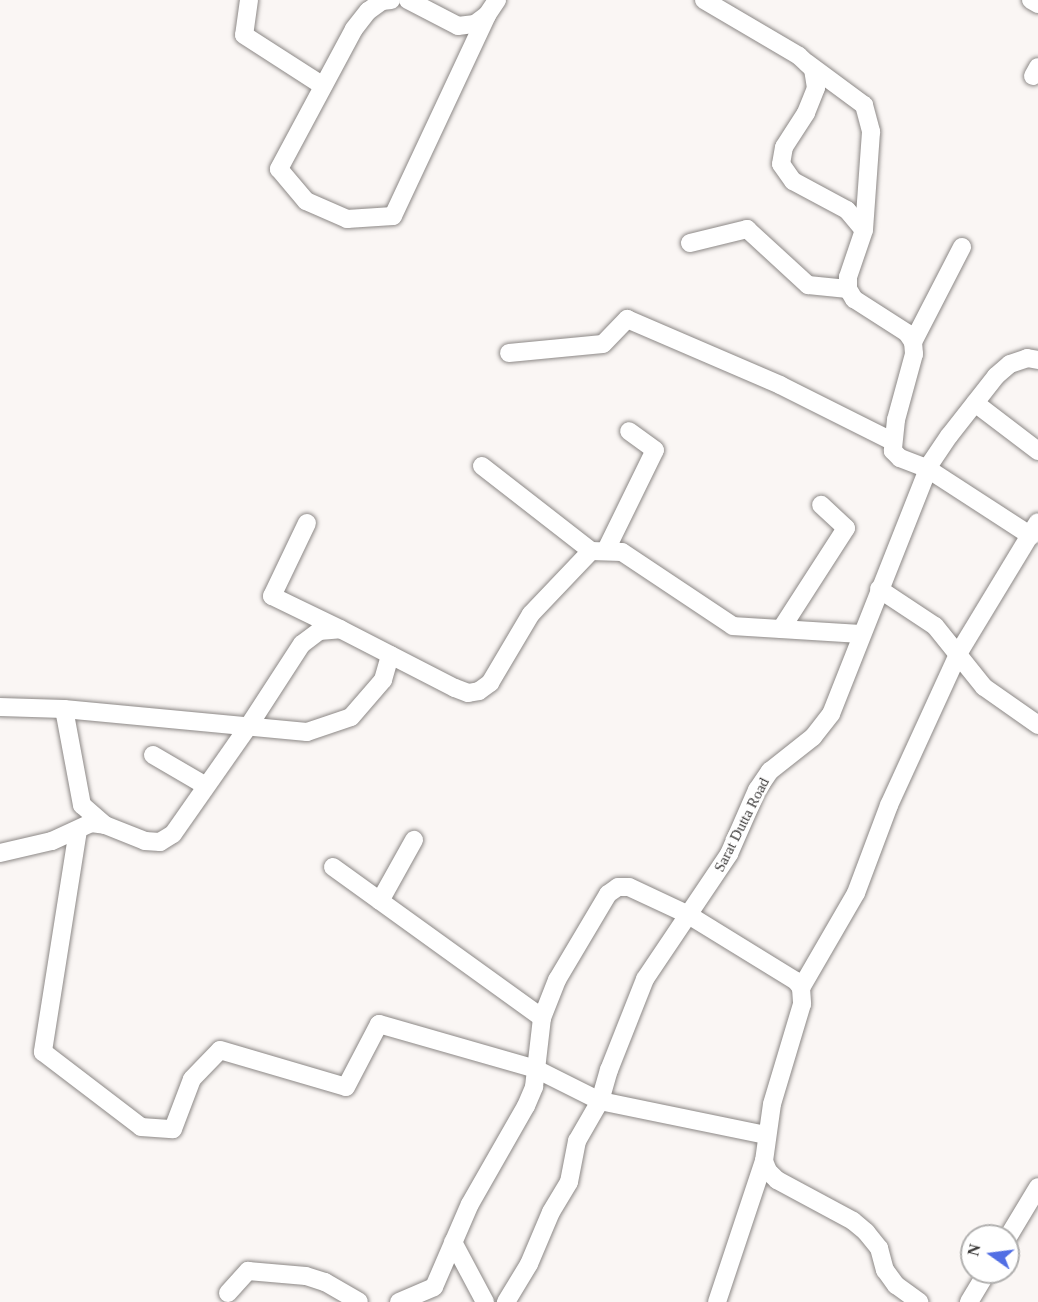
<!DOCTYPE html>
<html>
<head>
<meta charset="utf-8">
<style>
  body { margin:0 }
  #map { position:relative; width:1038px; height:1302px; overflow:hidden; background:#faf6f4; font-family:"Times New Roman",serif }
  div>[style] { position:absolute }
  [style*='--x'] { left:calc(var(--x)*1px); top:calc(var(--y)*1px); width:calc(var(--w)*1px); rotate:calc(var(--a)*1deg) }
  .roads { filter:drop-shadow(0 0 2px #8c8886) drop-shadow(0 0 2px #8c8886) }
  .street>* { height:18px; margin:-9px; padding:0 9px; transform-origin:9px; border-radius:9px; background:#fff }
  span { translate:-50% -50%; white-space:nowrap; text-align:center; line-height:1.15; -webkit-text-stroke:6px #fff; paint-order:stroke }
  .street-label { font-size:15px; color:#3b3938 }
  .north { position:absolute; left:960px; top:1224px; width:60px; height:60px; box-sizing:border-box; background:#fff; border:2px solid #b1b0af; border-radius:50%; rotate:284deg; font-size:16px; font-weight:700; line-height:24px; text-align:center; color:#3b3938 }
  .north::after { content:''; display:block; margin:auto; width:21px; height:27px; background:#526fe4; clip-path:polygon(50% 0,100% 100%,50% 72%,0 100%) }
</style>
</head>
<body>
<div id="map">
  <div class="roads">
    <div class="street">
      <div style="--x:249;--y:0;--w:35;--a:98"></div>
      <div style="--x:244;--y:35;--w:94;--a:32.8"></div>
      <div style="--x:391;--y:0;--w:9;--a:174"></div>
      <div style="--x:382;--y:1;--w:17;--a:144"></div>
      <div style="--x:368;--y:11;--w:23;--a:128"></div>
      <div style="--x:354;--y:29;--w:159;--a:118.2"></div>
      <div style="--x:279;--y:169;--w:42;--a:49.8"></div>
      <div style="--x:306;--y:201;--w:45;--a:23.7"></div>
      <div style="--x:347;--y:219;--w:46;--a:-3.7"></div>
      <div style="--x:393;--y:216;--w:222;--a:-64.9"></div>
      <div style="--x:408;--y:0;--w:56;--a:27.5"></div>
      <div style="--x:458;--y:26;--w:17;--a:-7"></div>
      <div style="--x:475;--y:24;--w:15;--a:-37"></div>
      <div style="--x:487;--y:15;--w:18;--a:-56"></div>
      <div style="--x:704;--y:0;--w:110;--a:30.5"></div>
      <div style="--x:799;--y:56;--w:19;--a:43"></div>
      <div style="--x:813;--y:69;--w:19;--a:81"></div>
      <div style="--x:816;--y:88;--w:27;--a:112"></div>
      <div style="--x:806;--y:113;--w:40;--a:122.9"></div>
      <div style="--x:784;--y:147;--w:17;--a:100"></div>
      <div style="--x:781;--y:164;--w:21;--a:55"></div>
      <div style="--x:793;--y:181;--w:61;--a:28.2"></div>
      <div style="--x:847;--y:210;--w:26;--a:50"></div>
      <div style="--x:864;--y:230;--w:50;--a:108.8"></div>
      <div style="--x:848;--y:277;--w:12;--a:90"></div>
      <div style="--x:848;--y:289;--w:12;--a:59"></div>
      <div style="--x:854;--y:299;--w:63;--a:32.7"></div>
      <div style="--x:907;--y:333;--w:11;--a:56"></div>
      <div style="--x:913;--y:342;--w:12;--a:85"></div>
      <div style="--x:914;--y:354;--w:68;--a:105.3"></div>
      <div style="--x:896;--y:420;--w:31;--a:96"></div>
      <div style="--x:893;--y:451;--w:10;--a:45"></div>
      <div style="--x:900;--y:458;--w:30;--a:21"></div>
      <div style="--x:928;--y:469;--w:123;--a:33"></div>
      <div style="--x:1031;--y:0;--w:8;--a:30"></div>
      <div style="--x:807;--y:63;--w:71;--a:36.4"></div>
      <div style="--x:864;--y:105;--w:28;--a:75"></div>
      <div style="--x:871;--y:132;--w:98;--a:94.1"></div>
      <div style="--x:1033;--y:76;--w:10;--a:-61"></div>
      <div style="--x:690;--y:243;--w:59;--a:-13.8"></div>
      <div style="--x:747;--y:229;--w:83;--a:42.6"></div>
      <div style="--x:808;--y:285;--w:40;--a:5.7"></div>
      <div style="--x:913;--y:342;--w:107;--a:-62.7"></div>
      <div style="--x:509;--y:353;--w:94;--a:-5.5"></div>
      <div style="--x:603;--y:344;--w:35;--a:-46"></div>
      <div style="--x:627;--y:319;--w:167;--a:23.3"></div>
      <div style="--x:780;--y:385;--w:125;--a:26.6"></div>
      <div style="--x:975;--y:403;--w:79;--a:37.3"></div>
      <div style="--x:482;--y:466;--w:138;--a:37.9"></div>
      <div style="--x:307;--y:523;--w:81;--a:115.6"></div>
      <div style="--x:272;--y:596;--w:76;--a:25.9"></div>
      <div style="--x:606;--y:550;--w:111;--a:-63.9"></div>
      <div style="--x:655;--y:450;--w:32;--a:-144"></div>
      <div style="--x:879;--y:589;--w:67;--a:33.5"></div>
      <div style="--x:935;--y:626;--w:78;--a:51.2"></div>
      <div style="--x:984;--y:687;--w:66;--a:35.1"></div>
      <div style="--x:781;--y:629;--w:120;--a:-57.2"></div>
      <div style="--x:846;--y:528;--w:34;--a:-137"></div>
      <div style="--x:0;--y:707;--w:64;--a:1.8"></div>
      <div style="--x:64;--y:709;--w:244;--a:5.4"></div>
      <div style="--x:307;--y:732;--w:46;--a:-18.8"></div>
      <div style="--x:351;--y:717;--w:49;--a:-49.1"></div>
      <div style="--x:383;--y:680;--w:26;--a:-74"></div>
      <div style="--x:64;--y:709;--w:98;--a:79.4"></div>
      <div style="--x:82;--y:805;--w:30;--a:41"></div>
      <div style="--x:153;--y:755;--w:61;--a:30.3"></div>
      <div style="--x:78;--y:830;--w:225;--a:99"></div>
      <div style="--x:43;--y:1052;--w:123;--a:37.4"></div>
      <div style="--x:141;--y:1127;--w:32;--a:4"></div>
      <div style="--x:173;--y:1129;--w:53;--a:-69.2"></div>
      <div style="--x:192;--y:1079;--w:40;--a:-46"></div>
      <div style="--x:220;--y:1050;--w:131;--a:16.4"></div>
      <div style="--x:346;--y:1087;--w:71;--a:-62.4"></div>
      <div style="--x:379;--y:1024;--w:163;--a:16"></div>
      <div style="--x:536;--y:1069;--w:72;--a:26.6"></div>
      <div style="--x:600;--y:1101;--w:169;--a:11.6"></div>
      <div style="--x:0;--y:853;--w:53;--a:-13"></div>
      <div style="--x:52;--y:841;--w:43;--a:-24.8"></div>
      <div style="--x:91;--y:823;--w:14;--a:8"></div>
      <div style="--x:105;--y:825;--w:43;--a:21.8"></div>
      <div style="--x:145;--y:841;--w:15;--a:4"></div>
      <div style="--x:160;--y:842;--w:15;--a:-32"></div>
      <div style="--x:173;--y:834;--w:131;--a:-55"></div>
      <div style="--x:248;--y:727;--w:99;--a:-57"></div>
      <div style="--x:302;--y:644;--w:21;--a:-37"></div>
      <div style="--x:319;--y:631;--w:21;--a:-5"></div>
      <div style="--x:340;--y:629;--w:129;--a:27.2"></div>
      <div style="--x:455;--y:688;--w:14;--a:21"></div>
      <div style="--x:468;--y:693;--w:11;--a:-10"></div>
      <div style="--x:479;--y:691;--w:14;--a:-36"></div>
      <div style="--x:490;--y:683;--w:80;--a:-59.3"></div>
      <div style="--x:531;--y:614;--w:87;--a:-46.4"></div>
      <div style="--x:591;--y:551;--w:31;--a:2"></div>
      <div style="--x:622;--y:552;--w:133;--a:33.7"></div>
      <div style="--x:733;--y:626;--w:127;--a:3.6"></div>
      <div style="--x:333;--y:867;--w:258;--a:35.8"></div>
      <div style="--x:380;--y:901;--w:70;--a:-60.9"></div>
      <div style="--x:801;--y:988;--w:110;--a:-59.9"></div>
      <div style="--x:856;--y:893;--w:94;--a:-69.4"></div>
      <div style="--x:889;--y:805;--w:166;--a:-65.4"></div>
      <div style="--x:958;--y:654;--w:154;--a:-58.8"></div>
      <div style="--x:1008;--y:1237;--w:58;--a:-59"></div>
      <div style="--x:453;--y:1242;--w:68;--a:61.9"></div>
      <div style="--x:228;--y:1293;--w:30;--a:-48"></div>
      <div style="--x:248;--y:1271;--w:58;--a:4.9"></div>
      <div style="--x:306;--y:1276;--w:20;--a:18"></div>
      <div style="--x:325;--y:1282;--w:39;--a:30"></div>
      <div style="--x:399;--y:1302;--w:38;--a:-23"></div>
      <div style="--x:434;--y:1287;--w:90;--a:-66.6"></div>
      <div style="--x:470;--y:1204;--w:113;--a:-60.3"></div>
      <div style="--x:526;--y:1106;--w:21;--a:-67"></div>
      <div style="--x:534;--y:1087;--w:69;--a:-83.4"></div>
      <div style="--x:542;--y:1018;--w:41;--a:-68.5"></div>
      <div style="--x:557;--y:980;--w:100;--a:-59.3"></div>
      <div style="--x:608;--y:894;--w:12;--a:-35"></div>
      <div style="--x:618;--y:887;--w:11;--a:0"></div>
      <div style="--x:629;--y:887;--w:64;--a:25"></div>
      <div style="--x:687;--y:914;--w:128;--a:31.6"></div>
      <div style="--x:796;--y:981;--w:9;--a:54"></div>
      <div style="--x:801;--y:988;--w:16;--a:86"></div>
      <div style="--x:802;--y:1004;--w:104;--a:106.7"></div>
      <div style="--x:772;--y:1104;--w:58;--a:98"></div>
      <div style="--x:764;--y:1161;--w:11;--a:68"></div>
      <div style="--x:768;--y:1171;--w:13;--a:45"></div>
      <div style="--x:777;--y:1180;--w:86;--a:28.3"></div>
      <div style="--x:853;--y:1221;--w:17;--a:40"></div>
      <div style="--x:866;--y:1232;--w:21;--a:51"></div>
      <div style="--x:879;--y:1248;--w:23;--a:75"></div>
      <div style="--x:885;--y:1270;--w:19;--a:54"></div>
      <div style="--x:896;--y:1285;--w:29;--a:36"></div>
      <div style="--x:506;--y:1302;--w:44;--a:-58.8"></div>
      <div style="--x:529;--y:1264;--w:56;--a:-67.1"></div>
      <div style="--x:551;--y:1212;--w:35;--a:-59"></div>
      <div style="--x:569;--y:1182;--w:42;--a:-79"></div>
      <div style="--x:577;--y:1141;--w:46;--a:-60.1"></div>
      <div style="--x:600;--y:1101;--w:32;--a:-74"></div>
      <div style="--x:609;--y:1070;--w:98;--a:-68.4"></div>
      <div style="--x:645;--y:979;--w:151;--a:-56.1"></div>
      <div style="--x:729;--y:854;--w:70;--a:-66.4"></div>
      <div style="--x:757;--y:790;--w:23;--a:-56"></div>
      <div style="--x:770;--y:771;--w:55;--a:-38.3"></div>
      <div style="--x:813;--y:737;--w:29;--a:-52"></div>
      <div style="--x:831;--y:714;--w:269;--a:-68.4"></div>
      <div style="--x:930;--y:464;--w:34;--a:-56"></div>
      <div style="--x:949;--y:436;--w:76;--a:-51.9"></div>
      <div style="--x:996;--y:376;--w:18;--a:-41"></div>
      <div style="--x:1010;--y:364;--w:18;--a:-19"></div>
      <div style="--x:1027;--y:358;--w:11;--a:10"></div>
      <div style="--x:717;--y:1302;--w:149;--a:-71.6"></div>
      <div style="--x:969;--y:1302;--w:35;--a:-59"></div>
    </div>
  </div>
  <div class="street-label">
    <span style="left:742px;top:825px;rotate:-63deg">Sarat Dutta Road</span>
  </div>
  <div class="north">N</div>
</div>
</body>
</html>
